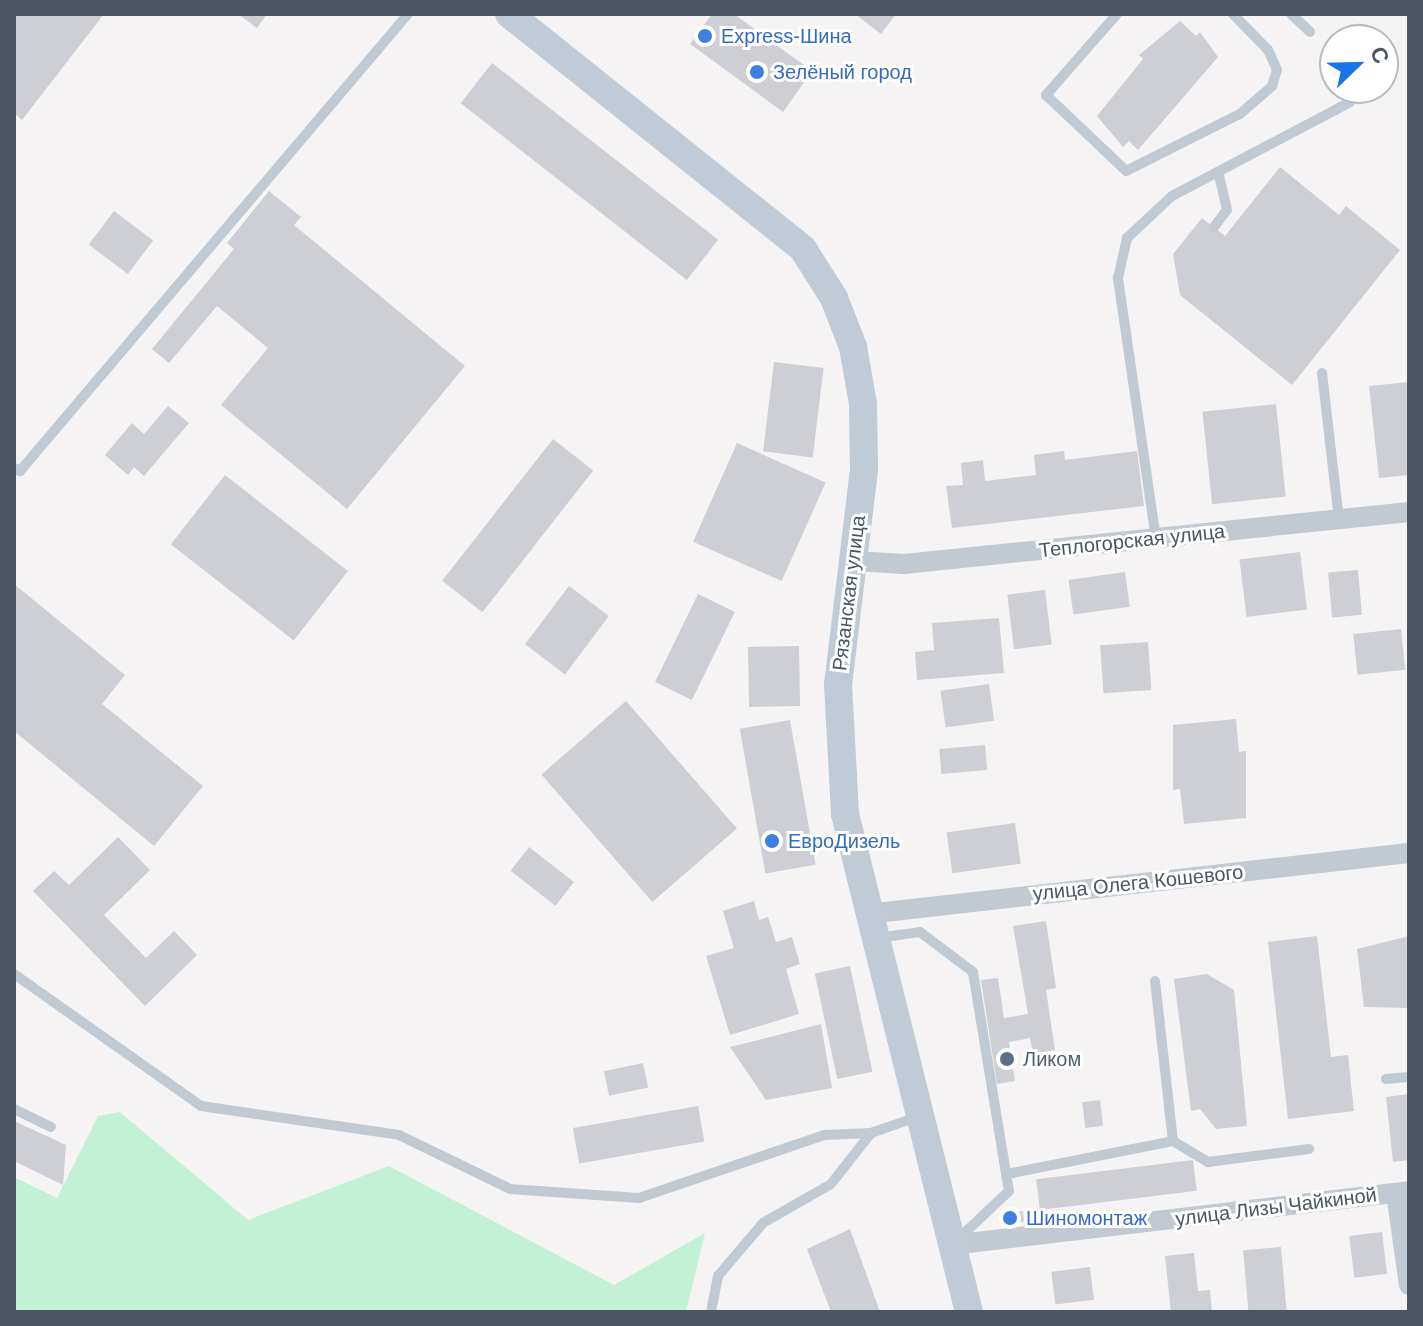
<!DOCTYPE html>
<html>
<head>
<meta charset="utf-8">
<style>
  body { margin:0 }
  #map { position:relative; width:1423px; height:1326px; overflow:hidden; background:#f5f3f3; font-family:Helvetica,sans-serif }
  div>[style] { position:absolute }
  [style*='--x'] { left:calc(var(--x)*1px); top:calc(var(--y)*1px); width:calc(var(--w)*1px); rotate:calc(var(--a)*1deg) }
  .green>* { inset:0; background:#c3f1d5 }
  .building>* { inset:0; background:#cdcfd5; transform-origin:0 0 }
  .service>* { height:10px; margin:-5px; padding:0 5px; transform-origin:5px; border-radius:5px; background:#c1cad2 }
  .minor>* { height:20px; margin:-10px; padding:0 10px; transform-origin:10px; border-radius:10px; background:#c1cad2 }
  .secondary>* { height:28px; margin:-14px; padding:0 14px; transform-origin:14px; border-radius:14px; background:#c1cbd6 }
  .dots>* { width:22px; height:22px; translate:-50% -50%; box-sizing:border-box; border:4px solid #fff; border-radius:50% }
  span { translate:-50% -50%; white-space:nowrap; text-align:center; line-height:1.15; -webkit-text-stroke:6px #fff; paint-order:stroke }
  .shop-label { font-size:20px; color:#366cbe }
  .left { translate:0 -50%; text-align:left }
  .street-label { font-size:20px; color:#4a5661 }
  .service-label { font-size:20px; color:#4e5e75 }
  .frame { position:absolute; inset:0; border:16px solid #4a5661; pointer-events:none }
  .north { position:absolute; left:1319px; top:24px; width:80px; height:80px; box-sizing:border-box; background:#fff; border:2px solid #b7bbc0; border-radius:50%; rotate:67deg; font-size:22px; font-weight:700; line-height:32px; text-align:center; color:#4a5661 }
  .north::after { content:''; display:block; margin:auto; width:28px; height:36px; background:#1a73e8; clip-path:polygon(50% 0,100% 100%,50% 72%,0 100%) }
</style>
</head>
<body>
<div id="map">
  <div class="green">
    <div style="clip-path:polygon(120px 1112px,248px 1220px,389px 1166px,614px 1285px,705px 1233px,686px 1312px,14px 1312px,14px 1177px,57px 1198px,98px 1116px)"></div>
  </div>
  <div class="building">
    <div style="clip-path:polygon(14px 14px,104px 14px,22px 120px,14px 113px)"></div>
    <div style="clip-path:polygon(238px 14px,267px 14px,257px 28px)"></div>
    <div style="clip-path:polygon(712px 14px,734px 14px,812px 71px,783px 112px,690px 44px)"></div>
    <div style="clip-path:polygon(855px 14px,896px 14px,881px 34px)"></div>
    <div style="clip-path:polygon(1180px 21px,1196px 36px,1200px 32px,1218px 57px,1138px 150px,1129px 141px,1123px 147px,1097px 116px,1143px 59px,1139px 55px)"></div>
    <div style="left:492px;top:63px;width:287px;height:51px;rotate:38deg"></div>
    <div style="clip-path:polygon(1280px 167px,1339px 215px,1346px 206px,1400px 250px,1292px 385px,1180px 295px,1173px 254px,1202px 218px,1225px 236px)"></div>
    <div style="clip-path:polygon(269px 191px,301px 217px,294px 225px,465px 366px,347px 509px,221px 405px,268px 348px,217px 306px,169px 363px,152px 349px,234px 249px,227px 243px)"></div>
    <div style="left:114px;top:211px;width:49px;height:42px;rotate:37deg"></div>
    <div style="left:774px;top:362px;width:50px;height:90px;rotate:7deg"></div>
    <div style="clip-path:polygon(1409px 382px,1409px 475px,1379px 478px,1369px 386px)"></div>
    <div style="left:1276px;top:404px;width:93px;height:74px;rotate:84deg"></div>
    <div style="clip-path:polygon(168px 406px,189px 423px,144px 476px,134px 467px,128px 475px,105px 455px,132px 423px,144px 434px)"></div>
    <div style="left:553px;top:439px;width:51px;height:180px;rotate:38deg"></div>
    <div style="left:737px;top:443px;width:97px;height:108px;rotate:24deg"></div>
    <div style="clip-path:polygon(1064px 451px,1065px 460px,1137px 451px,1144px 506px,952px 528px,946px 486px,963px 485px,961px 463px,983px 460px,985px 481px,1036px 475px,1034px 455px)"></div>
    <div style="left:225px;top:475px;width:156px;height:88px;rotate:38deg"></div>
    <div style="left:1300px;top:552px;width:58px;height:61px;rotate:83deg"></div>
    <div style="left:1358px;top:570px;width:45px;height:30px;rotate:85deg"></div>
    <div style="left:1125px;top:572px;width:35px;height:57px;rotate:82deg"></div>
    <div style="clip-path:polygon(14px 584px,125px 675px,102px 704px,203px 786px,154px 846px,14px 731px)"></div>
    <div style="left:569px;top:586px;width:50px;height:73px;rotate:37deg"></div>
    <div style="left:1045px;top:590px;width:55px;height:38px;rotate:83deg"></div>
    <div style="left:698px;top:594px;width:41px;height:98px;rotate:26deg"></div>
    <div style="clip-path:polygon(999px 618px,1004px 673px,917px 680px,915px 652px,934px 650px,932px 623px)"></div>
    <div style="left:1401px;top:629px;width:41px;height:48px;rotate:84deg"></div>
    <div style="left:1148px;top:642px;width:48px;height:48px;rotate:86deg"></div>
    <div style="left:799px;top:646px;width:60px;height:51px;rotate:89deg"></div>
    <div style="left:989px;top:684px;width:37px;height:49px;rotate:82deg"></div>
    <div style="left:626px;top:701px;width:169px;height:112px;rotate:49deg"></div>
    <div style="clip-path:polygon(1236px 719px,1239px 752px,1246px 751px,1246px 818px,1184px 824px,1180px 789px,1173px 790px,1173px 725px)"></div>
    <div style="left:790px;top:720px;width:147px;height:51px;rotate:80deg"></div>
    <div style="left:985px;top:745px;width:25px;height:46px;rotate:85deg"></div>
    <div style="left:1015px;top:823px;width:41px;height:69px;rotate:82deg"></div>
    <div style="clip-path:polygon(118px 837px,150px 870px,104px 915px,146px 958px,174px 931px,197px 955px,145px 1006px,33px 891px,54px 871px,69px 885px)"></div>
    <div style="left:529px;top:847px;width:57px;height:30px;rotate:38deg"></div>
    <div style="clip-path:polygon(754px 901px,759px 920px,768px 917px,776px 942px,792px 937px,800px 964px,786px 969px,799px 1014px,730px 1035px,706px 956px,734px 948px,723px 911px)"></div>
    <div style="clip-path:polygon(1046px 921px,1056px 988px,1046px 990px,1055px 1050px,1033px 1054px,1030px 1038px,1009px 1042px,1015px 1081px,997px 1084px,981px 980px,998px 978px,1004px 1018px,1028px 1014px,1013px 926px)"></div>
    <div style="clip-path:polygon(1317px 936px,1331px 1057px,1348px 1055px,1354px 1111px,1288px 1119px,1268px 942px)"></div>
    <div style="clip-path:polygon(1409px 936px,1409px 1008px,1364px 1007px,1357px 949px)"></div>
    <div style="left:850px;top:966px;width:108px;height:36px;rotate:78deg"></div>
    <div style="clip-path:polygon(1207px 974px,1234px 990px,1247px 1126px,1216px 1129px,1200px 1109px,1191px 1111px,1174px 979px)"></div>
    <div style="clip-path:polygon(821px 1024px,832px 1088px,766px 1100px,730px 1047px)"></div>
    <div style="left:643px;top:1063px;width:25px;height:40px;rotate:78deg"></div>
    <div style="clip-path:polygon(1409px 1094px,1409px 1160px,1393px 1162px,1386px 1097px)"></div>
    <div style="left:1100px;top:1100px;width:26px;height:18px;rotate:83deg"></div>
    <div style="left:698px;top:1106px;width:36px;height:127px;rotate:80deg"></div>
    <div style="clip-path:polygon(14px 1121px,66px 1145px,63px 1185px,14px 1161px)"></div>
    <div style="left:1193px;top:1160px;width:31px;height:158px;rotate:83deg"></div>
    <div style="left:1023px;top:1211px;width:11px;height:23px;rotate:85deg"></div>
    <div style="clip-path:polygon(850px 1229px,880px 1312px,831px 1312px,807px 1249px)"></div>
    <div style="left:1382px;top:1232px;width:42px;height:33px;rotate:83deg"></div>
    <div style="left:1281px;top:1247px;width:65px;height:38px;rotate:85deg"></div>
    <div style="clip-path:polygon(1194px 1253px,1198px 1291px,1210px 1290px,1212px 1312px,1171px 1312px,1165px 1256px)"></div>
    <div style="left:1090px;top:1267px;width:33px;height:39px;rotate:83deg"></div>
  </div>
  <div class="service">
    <div style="--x:1117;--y:14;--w:108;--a:131.2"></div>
    <div style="--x:1046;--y:95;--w:110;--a:43.5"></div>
    <div style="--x:1126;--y:171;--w:127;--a:-26.6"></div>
    <div style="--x:1240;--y:114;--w:43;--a:-41.2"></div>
    <div style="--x:1272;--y:86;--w:17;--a:-73"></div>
    <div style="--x:1277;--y:70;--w:22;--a:-114"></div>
    <div style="--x:1268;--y:50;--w:50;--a:-134.2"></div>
    <div style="--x:1291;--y:14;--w:26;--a:43"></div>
    <div style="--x:1214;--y:227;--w:21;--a:-53"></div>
    <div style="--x:1227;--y:210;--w:37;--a:-103"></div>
    <div style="--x:1322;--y:373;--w:148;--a:83.4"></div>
    <div style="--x:14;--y:468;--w:7;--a:27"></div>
    <div style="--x:20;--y:471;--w:599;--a:-49.67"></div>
    <div style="--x:1156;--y:539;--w:264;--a:-98.3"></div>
    <div style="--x:1118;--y:278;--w:41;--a:-77.3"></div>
    <div style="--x:1127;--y:238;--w:62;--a:-43"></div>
    <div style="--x:1172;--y:196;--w:201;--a:-27.8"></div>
    <div style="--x:877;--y:938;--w:43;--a:-7.9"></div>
    <div style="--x:920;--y:932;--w:66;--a:37"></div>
    <div style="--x:973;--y:972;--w:222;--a:80.7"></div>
    <div style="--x:1009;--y:1191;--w:73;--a:136.7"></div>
    <div style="--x:14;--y:974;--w:229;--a:35.2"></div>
    <div style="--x:201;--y:1106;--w:200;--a:8.3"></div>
    <div style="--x:399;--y:1135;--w:123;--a:25.9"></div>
    <div style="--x:510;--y:1189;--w:129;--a:4"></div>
    <div style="--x:639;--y:1198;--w:195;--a:-18.8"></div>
    <div style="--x:824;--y:1135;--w:47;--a:-2.4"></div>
    <div style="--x:871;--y:1133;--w:49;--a:-19.2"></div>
    <div style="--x:1155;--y:981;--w:161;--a:83.6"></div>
    <div style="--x:1386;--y:1079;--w:23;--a:-5"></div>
    <div style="--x:14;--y:1109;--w:41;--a:25.9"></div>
    <div style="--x:1007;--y:1174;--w:169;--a:-11.2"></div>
    <div style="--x:1173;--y:1141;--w:41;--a:31"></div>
    <div style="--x:1208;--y:1162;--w:102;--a:-7.3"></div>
    <div style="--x:711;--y:1312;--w:37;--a:-79"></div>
    <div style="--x:718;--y:1276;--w:70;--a:-49.7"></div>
    <div style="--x:763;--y:1223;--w:78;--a:-29.8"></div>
    <div style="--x:831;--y:1184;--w:65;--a:-51.9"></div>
  </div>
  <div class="minor">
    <div style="--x:855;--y:561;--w:49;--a:3.5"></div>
    <div style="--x:904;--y:564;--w:508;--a:-5.88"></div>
    <div style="--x:867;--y:914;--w:545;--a:-6.42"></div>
    <div style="--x:1396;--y:1193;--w:93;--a:82"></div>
    <div style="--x:951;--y:1245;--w:461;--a:-6.7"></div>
  </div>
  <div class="secondary">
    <div style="--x:509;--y:14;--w:376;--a:38.6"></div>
    <div style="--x:803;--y:249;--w:58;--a:57.7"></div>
    <div style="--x:834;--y:298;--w:53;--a:68.8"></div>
    <div style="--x:853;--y:347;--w:58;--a:80"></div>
    <div style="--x:863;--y:404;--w:66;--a:89.1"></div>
    <div style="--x:864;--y:470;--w:216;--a:96.9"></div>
    <div style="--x:838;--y:684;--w:130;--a:86.9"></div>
    <div style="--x:845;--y:814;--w:513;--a:76.02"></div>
  </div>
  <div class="dots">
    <div style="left:705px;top:36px;background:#3f7fe0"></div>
    <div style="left:757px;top:72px;background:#3f7fe0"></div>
    <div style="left:772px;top:841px;background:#3f7fe0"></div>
    <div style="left:1007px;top:1059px;background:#5c6f8a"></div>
    <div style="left:1010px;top:1218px;background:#3f7fe0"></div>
  </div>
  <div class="shop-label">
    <span class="left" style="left:721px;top:36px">Express-Шина</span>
    <span class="left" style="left:773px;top:72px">Зелёный город</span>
    <span class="left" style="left:788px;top:841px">ЕвроДизель</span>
    <span class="left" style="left:1026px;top:1218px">Шиномонтаж</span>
  </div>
  <div class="street-label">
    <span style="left:1132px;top:541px;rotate:-6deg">Теплогорская улица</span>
    <span style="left:849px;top:593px;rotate:-83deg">Рязанская улица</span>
    <span style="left:1138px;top:883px;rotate:-6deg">улица Олега Кошевого</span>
    <span style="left:1276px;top:1207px;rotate:-7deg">улица Лизы Чайкиной</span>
  </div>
  <div class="service-label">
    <span class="left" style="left:1023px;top:1059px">Ликом</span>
  </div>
  <div class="frame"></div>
  <div class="north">С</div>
</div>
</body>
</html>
